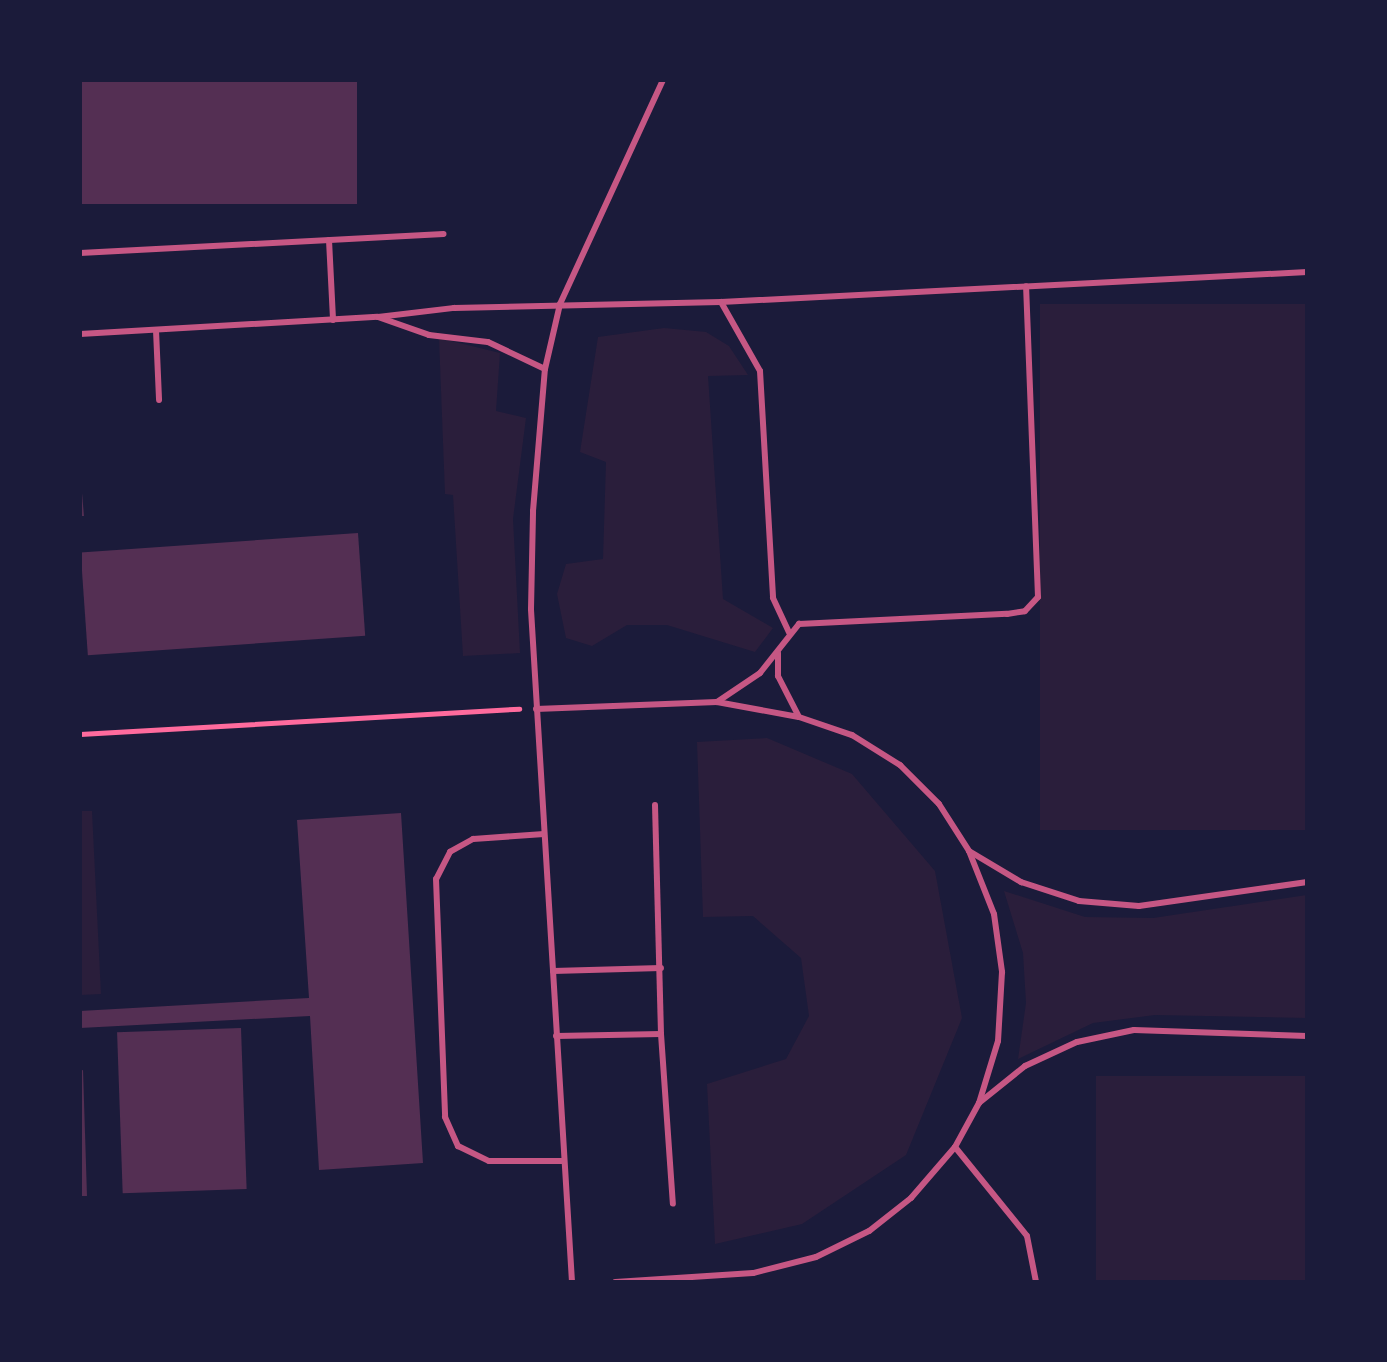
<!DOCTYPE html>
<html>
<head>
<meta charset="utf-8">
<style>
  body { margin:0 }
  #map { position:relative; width:1387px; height:1362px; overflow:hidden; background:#1b1b3a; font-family:Merriweather,serif }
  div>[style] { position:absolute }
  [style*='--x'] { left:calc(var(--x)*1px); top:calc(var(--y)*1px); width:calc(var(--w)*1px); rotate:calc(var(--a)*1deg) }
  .green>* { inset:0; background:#2a1e3b; transform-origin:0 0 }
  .building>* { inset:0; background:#542f53; transform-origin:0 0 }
  .path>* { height:5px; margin:-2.5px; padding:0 2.5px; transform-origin:2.5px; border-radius:2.5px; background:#ff6b9d }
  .service>* { height:6px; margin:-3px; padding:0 3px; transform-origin:3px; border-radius:3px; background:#c65784 }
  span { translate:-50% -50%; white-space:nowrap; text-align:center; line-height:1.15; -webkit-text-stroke:7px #1b1b3a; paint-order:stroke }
  .frame { position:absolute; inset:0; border:82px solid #1b1b3a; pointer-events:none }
</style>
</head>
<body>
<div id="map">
  <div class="green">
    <div style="left:1307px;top:304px;width:526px;height:267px;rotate:90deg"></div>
    <div style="clip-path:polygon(664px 328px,706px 332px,729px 346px,748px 375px,708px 376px,723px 599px,773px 628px,755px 652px,667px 625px,627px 625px,592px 646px,566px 638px,557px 594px,566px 564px,603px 559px,606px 462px,580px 452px,598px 337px)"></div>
    <div style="clip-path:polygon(439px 338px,500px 353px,496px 411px,526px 418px,513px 519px,520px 653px,463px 656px,453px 495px,445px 494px)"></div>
    <div style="clip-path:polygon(767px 738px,852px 774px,935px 871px,962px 1018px,906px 1155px,802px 1224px,715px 1244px,707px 1084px,786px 1059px,809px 1016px,801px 958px,753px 916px,703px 917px,697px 742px)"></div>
    <div style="clip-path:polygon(80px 811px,92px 811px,101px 994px,80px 995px)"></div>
    <div style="clip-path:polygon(1004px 891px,1085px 917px,1153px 918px,1307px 895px,1307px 1018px,1155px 1015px,1093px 1023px,1018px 1059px,1026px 1003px,1023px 953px)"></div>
    <div style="left:1307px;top:1076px;width:206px;height:211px;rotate:90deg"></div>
  </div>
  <div class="building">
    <div style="left:80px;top:80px;width:277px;height:124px"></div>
    <div style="clip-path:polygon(80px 493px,82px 493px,84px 516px,80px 516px)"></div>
    <div style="left:358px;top:533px;width:103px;height:278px;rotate:86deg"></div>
    <div style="clip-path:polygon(401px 813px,423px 1163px,319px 1170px,310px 1016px,80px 1028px,80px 1011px,309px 998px,297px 820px)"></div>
    <div style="left:241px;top:1028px;width:161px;height:124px;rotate:88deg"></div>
    <div style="clip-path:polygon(83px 1070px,87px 1196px,80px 1196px,80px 1071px)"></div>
  </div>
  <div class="path">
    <div style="--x:80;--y:734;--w:440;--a:-3.3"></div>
  </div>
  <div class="service">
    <div style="--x:329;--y:240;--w:80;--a:87.1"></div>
    <div style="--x:80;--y:253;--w:364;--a:-3"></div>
    <div style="--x:721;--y:302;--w:79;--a:60.5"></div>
    <div style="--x:760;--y:371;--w:227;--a:86.7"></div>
    <div style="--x:773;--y:598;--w:38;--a:65"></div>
    <div style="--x:378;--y:317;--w:54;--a:19.4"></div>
    <div style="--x:429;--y:335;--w:59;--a:6.8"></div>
    <div style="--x:488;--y:342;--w:63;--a:25.3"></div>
    <div style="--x:156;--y:330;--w:70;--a:87.5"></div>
    <div style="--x:80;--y:334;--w:298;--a:-3.3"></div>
    <div style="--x:378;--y:317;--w:77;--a:-6.8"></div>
    <div style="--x:454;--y:308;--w:267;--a:-1.3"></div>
    <div style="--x:721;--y:302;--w:587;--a:-2.93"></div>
    <div style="--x:778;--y:653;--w:23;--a:90"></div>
    <div style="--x:778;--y:676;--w:44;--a:62.9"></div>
    <div style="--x:717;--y:702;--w:52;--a:-34"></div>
    <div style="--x:760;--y:673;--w:63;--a:-51.5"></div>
    <div style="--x:799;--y:624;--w:208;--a:-2.8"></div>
    <div style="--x:1007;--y:614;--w:18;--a:-9"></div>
    <div style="--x:1025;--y:611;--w:19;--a:-47"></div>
    <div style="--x:1038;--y:597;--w:311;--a:-92.2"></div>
    <div style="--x:536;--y:709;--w:181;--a:-2.2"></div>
    <div style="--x:717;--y:702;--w:83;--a:10.4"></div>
    <div style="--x:799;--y:717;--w:56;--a:18.8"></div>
    <div style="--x:852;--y:735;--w:57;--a:32"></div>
    <div style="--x:900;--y:765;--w:55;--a:45"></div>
    <div style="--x:939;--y:804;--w:56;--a:57.4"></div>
    <div style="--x:969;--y:851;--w:68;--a:68.4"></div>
    <div style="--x:994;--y:914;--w:59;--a:82.1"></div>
    <div style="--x:1002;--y:972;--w:69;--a:93.3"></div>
    <div style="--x:998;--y:1041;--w:65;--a:107"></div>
    <div style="--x:979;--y:1103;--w:50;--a:118.6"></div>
    <div style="--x:955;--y:1147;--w:67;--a:130.8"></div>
    <div style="--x:911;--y:1198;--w:53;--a:141.8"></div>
    <div style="--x:869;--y:1231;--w:59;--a:153.9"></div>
    <div style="--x:816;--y:1257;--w:65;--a:165.7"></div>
    <div style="--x:753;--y:1273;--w:138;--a:176.3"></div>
    <div style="--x:655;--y:805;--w:229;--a:88.5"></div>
    <div style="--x:661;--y:1034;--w:170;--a:86"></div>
    <div style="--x:544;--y:834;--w:71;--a:176"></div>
    <div style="--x:473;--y:839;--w:26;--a:151"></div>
    <div style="--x:450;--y:852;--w:30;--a:117"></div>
    <div style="--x:436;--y:879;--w:238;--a:87.8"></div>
    <div style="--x:445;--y:1117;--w:32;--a:66"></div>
    <div style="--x:458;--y:1146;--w:34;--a:26"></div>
    <div style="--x:489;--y:1161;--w:75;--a:0"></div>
    <div style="--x:969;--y:851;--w:61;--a:30.8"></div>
    <div style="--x:1021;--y:882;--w:61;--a:18.1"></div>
    <div style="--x:1079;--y:901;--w:60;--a:4.8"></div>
    <div style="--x:1139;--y:906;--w:170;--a:-8.1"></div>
    <div style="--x:553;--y:971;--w:108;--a:-1.6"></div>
    <div style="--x:556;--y:1036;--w:105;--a:-1.1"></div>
    <div style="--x:979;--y:1103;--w:59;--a:-38.8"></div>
    <div style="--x:1025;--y:1066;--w:57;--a:-24.8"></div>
    <div style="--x:1077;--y:1042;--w:58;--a:-11.9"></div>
    <div style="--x:1134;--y:1030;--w:173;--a:2"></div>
    <div style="--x:955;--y:1147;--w:114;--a:51"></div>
    <div style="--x:1027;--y:1236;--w:47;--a:78.9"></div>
    <div style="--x:572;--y:1282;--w:674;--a:-93.49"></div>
    <div style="--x:531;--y:609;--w:98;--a:-88.8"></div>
    <div style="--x:533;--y:511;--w:143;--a:-85.2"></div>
    <div style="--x:545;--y:369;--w:67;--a:-77"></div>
    <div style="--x:560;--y:304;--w:247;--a:-65.3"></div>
  </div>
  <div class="frame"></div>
</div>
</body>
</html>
